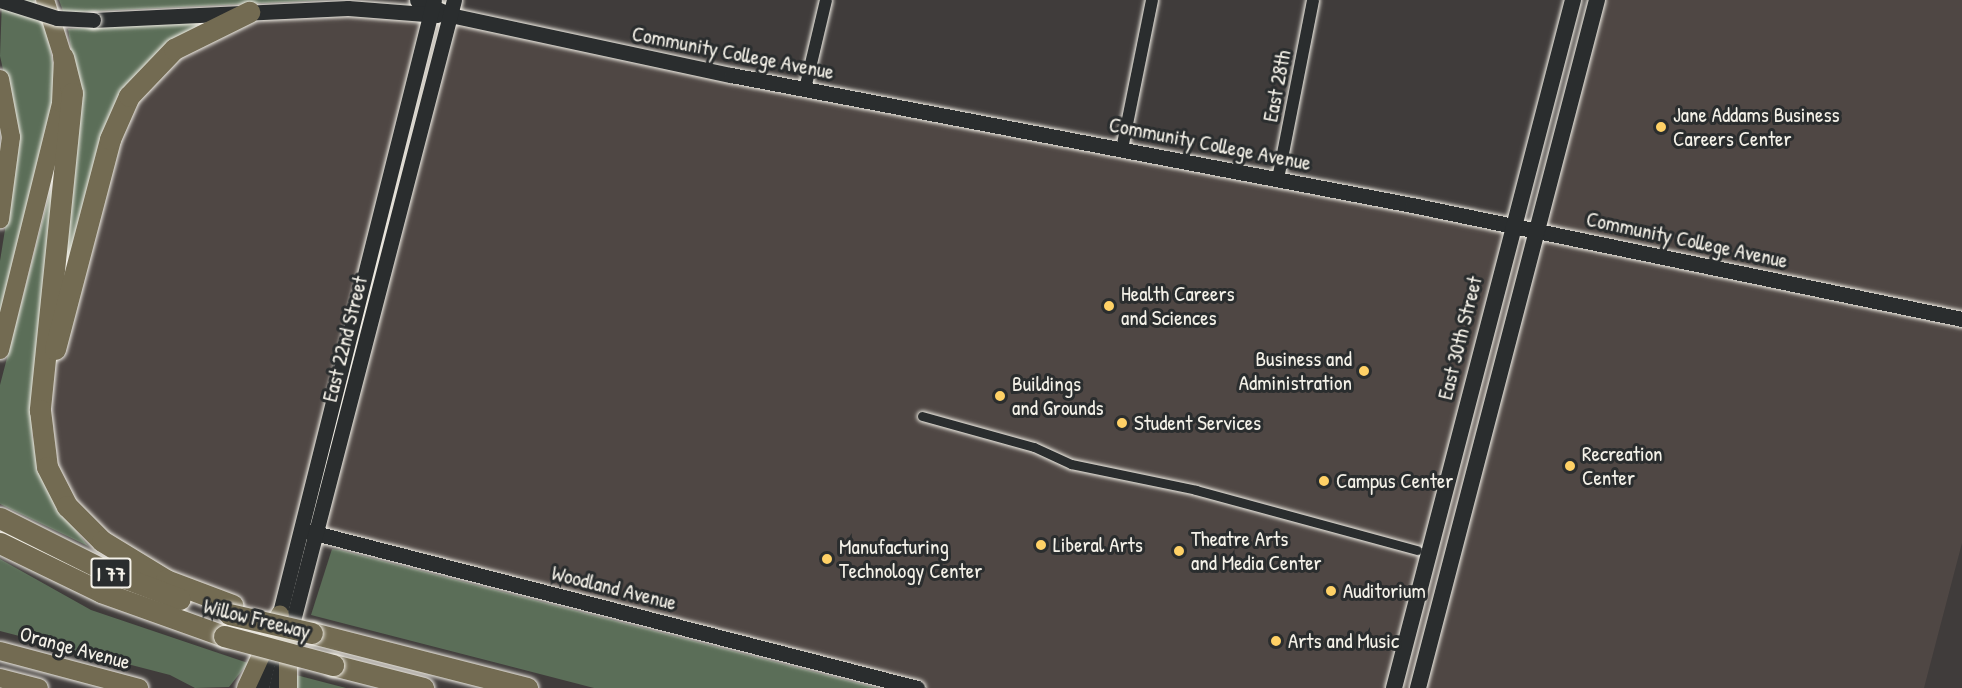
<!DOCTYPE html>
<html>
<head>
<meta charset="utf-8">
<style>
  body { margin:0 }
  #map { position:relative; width:1962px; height:688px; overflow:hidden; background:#403c3b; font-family:"Patrick Hand",sans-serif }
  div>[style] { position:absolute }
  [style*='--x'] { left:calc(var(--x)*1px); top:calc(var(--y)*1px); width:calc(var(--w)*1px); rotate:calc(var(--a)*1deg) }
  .built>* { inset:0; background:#4f4744 }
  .green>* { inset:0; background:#5b6e58 }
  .roads { filter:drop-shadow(0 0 2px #f4f1e8) drop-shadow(0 0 2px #f4f1e8) }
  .pedestrian>* { height:9px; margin:-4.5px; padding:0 4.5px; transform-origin:4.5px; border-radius:4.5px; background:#2a2d2e }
  .minor>* { height:12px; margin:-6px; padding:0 6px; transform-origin:6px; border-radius:6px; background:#2a2d2e }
  .tertiary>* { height:15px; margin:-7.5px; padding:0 7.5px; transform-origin:7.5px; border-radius:7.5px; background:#2a2d2e }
  .secondary>* { height:16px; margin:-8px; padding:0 8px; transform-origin:8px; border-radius:8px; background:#2a2d2e }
  .primary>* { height:18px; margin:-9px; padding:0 9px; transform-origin:9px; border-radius:9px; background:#736b52 }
  .motorway>* { height:21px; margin:-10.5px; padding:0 10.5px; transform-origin:10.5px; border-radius:10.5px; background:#736b52 }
  .bridges { filter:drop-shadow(0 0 2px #f4f1e8) drop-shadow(0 0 2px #f4f1e8) }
  .tertiary-bridge>* { height:15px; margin:-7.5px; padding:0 7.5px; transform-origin:7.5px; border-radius:7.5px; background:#2a2d2e }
  .motorway-bridge>* { height:21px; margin:-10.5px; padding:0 10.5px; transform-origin:10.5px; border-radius:10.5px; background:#736b52 }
  .dots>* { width:16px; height:16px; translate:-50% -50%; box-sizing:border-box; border:3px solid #2a2d2e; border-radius:50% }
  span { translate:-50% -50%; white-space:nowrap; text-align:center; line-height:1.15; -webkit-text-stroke:6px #2a2d2e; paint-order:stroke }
  .shield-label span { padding:2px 4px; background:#2a2d2e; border:2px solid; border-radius:4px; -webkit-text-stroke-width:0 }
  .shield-label { font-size:20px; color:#f4f1e8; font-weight:700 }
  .street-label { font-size:21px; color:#f4f1e8 }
  .poi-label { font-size:21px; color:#f4f1e8 }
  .left { translate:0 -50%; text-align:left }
  .right { translate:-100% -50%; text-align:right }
</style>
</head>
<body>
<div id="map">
  <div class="built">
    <div style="clip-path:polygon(1597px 0,1962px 0,1962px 543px,1924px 688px,917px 688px,300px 530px,280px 614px,232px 605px,115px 550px,47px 466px,53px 357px,138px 84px,249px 12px,450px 15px,1537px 230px)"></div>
  </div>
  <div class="green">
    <div style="clip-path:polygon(2px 0,34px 0,46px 25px,57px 87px,0 327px,0 261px,19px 142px,0 56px)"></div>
    <div style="clip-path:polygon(59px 0,328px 0,76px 12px,63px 11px)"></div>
    <div style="clip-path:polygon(197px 20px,197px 29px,134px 80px,71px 265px,63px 264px,77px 87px,68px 29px)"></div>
    <div style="clip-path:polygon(50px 192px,55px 193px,32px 437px,61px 511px,88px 546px,0 504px,0 385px)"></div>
    <div style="clip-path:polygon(332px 549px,340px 550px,877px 688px,594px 688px,311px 615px)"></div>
    <div style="clip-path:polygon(0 559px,91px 610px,248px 663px,229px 687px,195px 688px,170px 675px,0 631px)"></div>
    <div style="clip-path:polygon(296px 675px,346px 688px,294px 688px)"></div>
  </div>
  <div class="roads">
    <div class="pedestrian">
      <div style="--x:922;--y:416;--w:116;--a:15.5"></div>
      <div style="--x:1034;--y:447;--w:41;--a:24.7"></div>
      <div style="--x:1071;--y:464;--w:128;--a:11.7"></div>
      <div style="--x:1196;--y:490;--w:229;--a:15.2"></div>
    </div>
    <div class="minor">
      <div style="--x:805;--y:89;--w:91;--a:-76.7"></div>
      <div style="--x:1122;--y:149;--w:152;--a:-78.6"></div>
      <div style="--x:1278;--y:179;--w:182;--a:-78.9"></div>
    </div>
    <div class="tertiary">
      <div style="--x:417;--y:0;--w:36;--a:24"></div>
      <div style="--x:450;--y:15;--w:287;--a:12.1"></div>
      <div style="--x:731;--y:75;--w:693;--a:10.81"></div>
      <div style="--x:1412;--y:205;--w:562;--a:11.71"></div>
      <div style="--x:93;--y:20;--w:255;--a:-2.7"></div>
      <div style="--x:348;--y:8;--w:90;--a:4.4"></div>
      <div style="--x:307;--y:531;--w:630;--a:14.43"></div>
      <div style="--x:289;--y:636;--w:657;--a:-75.46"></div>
      <div style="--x:261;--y:688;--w:709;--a:-75.89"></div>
      <div style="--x:276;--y:688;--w:30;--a:-76"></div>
    </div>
    <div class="secondary">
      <div style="--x:1394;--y:688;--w:711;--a:-75.42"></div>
      <div style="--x:1418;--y:688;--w:711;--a:-75.42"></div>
    </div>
    <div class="primary">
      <div style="--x:0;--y:79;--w:59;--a:79.3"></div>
      <div style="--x:11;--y:137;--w:83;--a:97.6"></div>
      <div style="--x:0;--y:350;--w:254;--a:-76.1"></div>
      <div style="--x:61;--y:103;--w:46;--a:-87.5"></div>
      <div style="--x:63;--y:57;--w:60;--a:-107.5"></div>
      <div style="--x:288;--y:641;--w:47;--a:90"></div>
      <div style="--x:0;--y:651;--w:144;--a:14.9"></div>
      <div style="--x:0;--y:678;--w:40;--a:14.4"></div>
      <div style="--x:246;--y:688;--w:81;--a:-65.3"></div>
    </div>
    <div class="motorway">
      <div style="--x:63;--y:57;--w:37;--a:76"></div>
      <div style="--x:72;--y:93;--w:319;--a:95.8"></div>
      <div style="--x:40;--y:410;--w:57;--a:83"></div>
      <div style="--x:47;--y:467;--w:44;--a:62.9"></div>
      <div style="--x:67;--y:506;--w:49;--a:45"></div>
      <div style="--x:102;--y:541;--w:75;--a:31.4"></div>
      <div style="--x:166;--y:580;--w:71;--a:20.7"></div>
      <div style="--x:55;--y:349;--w:217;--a:-75.3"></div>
      <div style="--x:110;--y:139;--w:47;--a:-66.2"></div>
      <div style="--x:129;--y:96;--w:65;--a:-46.2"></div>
      <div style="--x:174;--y:49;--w:84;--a:-26.3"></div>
      <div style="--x:0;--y:518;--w:116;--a:26.6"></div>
      <div style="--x:104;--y:570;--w:81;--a:20.9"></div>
      <div style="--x:0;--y:543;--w:112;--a:25.9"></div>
      <div style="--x:101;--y:592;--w:131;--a:19.7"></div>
      <div style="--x:312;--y:633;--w:222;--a:14.3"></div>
      <div style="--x:333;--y:665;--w:93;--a:14.3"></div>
    </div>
  </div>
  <div class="bridges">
    <div class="tertiary-bridge">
      <div style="--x:0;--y:0;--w:60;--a:17.5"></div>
      <div style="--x:57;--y:18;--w:36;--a:3"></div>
    </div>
    <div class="motorway-bridge">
      <div style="--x:229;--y:614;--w:85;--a:12.9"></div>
      <div style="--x:224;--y:636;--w:113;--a:14.9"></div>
    </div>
  </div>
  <div class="dots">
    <div style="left:1661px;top:127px;background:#ffd166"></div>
    <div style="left:1109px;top:306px;background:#ffd166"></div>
    <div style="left:1364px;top:371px;background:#ffd166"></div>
    <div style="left:1000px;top:396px;background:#ffd166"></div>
    <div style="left:1122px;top:423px;background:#ffd166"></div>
    <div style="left:1570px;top:466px;background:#ffd166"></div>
    <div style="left:1324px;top:481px;background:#ffd166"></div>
    <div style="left:1041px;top:545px;background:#ffd166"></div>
    <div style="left:1179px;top:551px;background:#ffd166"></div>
    <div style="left:827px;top:559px;background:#ffd166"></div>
    <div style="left:1331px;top:591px;background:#ffd166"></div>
    <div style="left:1276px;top:641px;background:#ffd166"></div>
  </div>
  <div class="shield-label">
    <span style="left:111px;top:573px">I 77</span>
  </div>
  <div class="street-label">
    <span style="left:733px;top:53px;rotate:11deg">Community College Avenue</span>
    <span style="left:1277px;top:86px;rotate:-79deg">East 28th</span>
    <span style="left:1210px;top:144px;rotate:11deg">Community College Avenue</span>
    <span style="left:1687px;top:240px;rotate:12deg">Community College Avenue</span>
    <span style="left:1460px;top:338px;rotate:-76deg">East 30th Street</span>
    <span style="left:345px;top:339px;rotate:-76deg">East 22nd Street</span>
    <span style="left:614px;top:588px;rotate:14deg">Woodland Avenue</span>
    <span style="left:257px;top:619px;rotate:14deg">Willow Freeway</span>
    <span style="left:75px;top:648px;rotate:15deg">Orange Avenue</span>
  </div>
  <div class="poi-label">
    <span class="left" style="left:1673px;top:127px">Jane Addams Business<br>Careers Center</span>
    <span class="left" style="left:1121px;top:306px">Health Careers<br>and Sciences</span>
    <span class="right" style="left:1352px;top:371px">Business and<br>Administration</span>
    <span class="left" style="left:1012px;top:396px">Buildings<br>and Grounds</span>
    <span class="left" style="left:1134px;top:423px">Student Services</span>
    <span class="left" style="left:1582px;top:466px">Recreation<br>Center</span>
    <span class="left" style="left:1336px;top:481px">Campus Center</span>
    <span class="left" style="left:1191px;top:551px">Theatre Arts<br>and Media Center</span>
    <span class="left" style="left:1053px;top:545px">Liberal Arts</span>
    <span class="left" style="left:839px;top:559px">Manufacturing<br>Technology Center</span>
    <span class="left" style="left:1343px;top:591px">Auditorium</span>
    <span class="left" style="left:1288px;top:641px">Arts and Music</span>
  </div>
</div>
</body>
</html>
